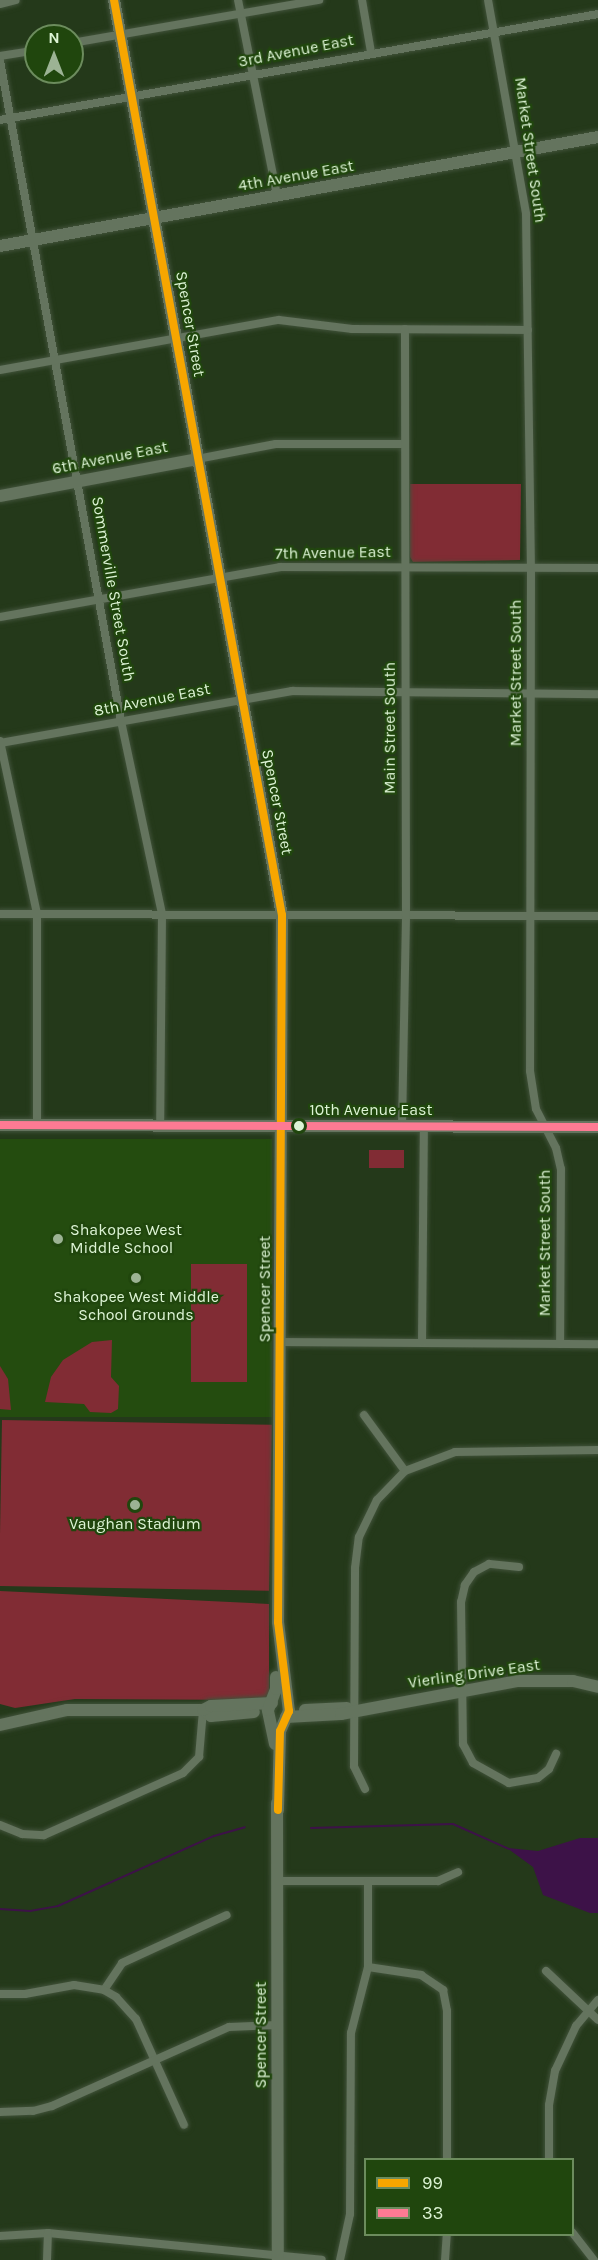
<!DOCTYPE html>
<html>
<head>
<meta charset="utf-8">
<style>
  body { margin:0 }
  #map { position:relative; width:598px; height:2260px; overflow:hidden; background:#24391a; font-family:Karla,sans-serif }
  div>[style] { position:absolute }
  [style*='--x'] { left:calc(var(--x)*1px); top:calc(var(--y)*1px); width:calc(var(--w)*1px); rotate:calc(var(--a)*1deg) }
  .built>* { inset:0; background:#244c0f; transform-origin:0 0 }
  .green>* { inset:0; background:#812c34; transform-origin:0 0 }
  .water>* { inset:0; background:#3d1248 }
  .stream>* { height:2px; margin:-1px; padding:0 1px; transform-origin:1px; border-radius:1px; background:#3d1248 }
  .roads { filter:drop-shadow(0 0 2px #41523a) drop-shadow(0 0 2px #41523a) }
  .street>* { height:8px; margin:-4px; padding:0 4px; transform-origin:4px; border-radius:4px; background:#64745e }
  .secondary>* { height:12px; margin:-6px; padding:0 6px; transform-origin:6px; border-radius:6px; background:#64745e }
  .bus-1>* { height:8px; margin:-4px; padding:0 4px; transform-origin:4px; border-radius:4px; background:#f7a600 }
  .bus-2>* { height:8px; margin:-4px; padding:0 4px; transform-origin:4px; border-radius:4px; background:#fe7a93 }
  .dots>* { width:16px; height:16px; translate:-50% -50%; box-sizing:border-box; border:3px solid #20460d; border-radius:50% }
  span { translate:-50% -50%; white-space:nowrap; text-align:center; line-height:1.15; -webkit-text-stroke:4.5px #20460d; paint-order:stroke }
  .street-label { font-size:16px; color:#ddf4d5 }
  .poi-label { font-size:16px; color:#ddf4d5 }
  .left { translate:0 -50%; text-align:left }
  .legend { position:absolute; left:364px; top:2158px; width:210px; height:78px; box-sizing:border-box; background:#20460d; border:2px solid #6c8c5d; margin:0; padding:8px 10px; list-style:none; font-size:18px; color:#ddf4d5 }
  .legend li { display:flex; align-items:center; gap:12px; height:30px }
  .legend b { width:30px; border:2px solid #6c8c5d }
  .north { position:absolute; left:24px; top:24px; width:60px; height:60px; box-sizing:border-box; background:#20460d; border:2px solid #6c8c5d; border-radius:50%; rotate:0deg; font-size:16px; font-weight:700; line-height:24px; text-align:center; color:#ddf4d5 }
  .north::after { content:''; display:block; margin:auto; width:21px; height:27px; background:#9cb394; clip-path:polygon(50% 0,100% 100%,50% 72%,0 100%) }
</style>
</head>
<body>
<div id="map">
  <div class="built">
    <div style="left:0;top:1139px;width:272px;height:278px"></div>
  </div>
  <div class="green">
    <div style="clip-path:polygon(410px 484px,521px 484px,520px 560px,413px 562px,410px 557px)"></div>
    <div style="left:369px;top:1150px;width:35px;height:18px"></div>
    <div style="left:191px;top:1264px;width:56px;height:118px"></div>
    <div style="clip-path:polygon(112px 1340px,111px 1377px,119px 1386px,118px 1409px,111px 1413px,90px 1412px,84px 1404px,45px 1402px,51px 1377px,63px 1360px,92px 1342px)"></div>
    <div style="clip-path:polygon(0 1366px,8px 1379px,11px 1410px,0 1409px)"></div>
    <div style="left:2px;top:1420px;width:270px;height:166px;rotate:1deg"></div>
    <div style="clip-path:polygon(0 1591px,269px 1604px,269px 1700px,75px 1699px,15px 1708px,0 1704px)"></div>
  </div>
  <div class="water">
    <div style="clip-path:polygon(580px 1838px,598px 1838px,598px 1913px,590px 1913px,543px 1895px,533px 1867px,507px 1848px,538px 1851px)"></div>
  </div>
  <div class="stream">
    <div style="--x:311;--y:1828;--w:142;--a:-1.6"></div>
    <div style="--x:453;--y:1824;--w:61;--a:24.1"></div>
    <div style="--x:0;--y:1909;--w:30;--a:4"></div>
    <div style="--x:30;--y:1911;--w:28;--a:-10"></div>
    <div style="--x:58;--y:1906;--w:171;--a:-24.2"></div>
    <div style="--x:214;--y:1836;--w:32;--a:-16"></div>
  </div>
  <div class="roads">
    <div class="street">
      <div style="--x:238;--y:0;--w:200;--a:78.7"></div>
      <div style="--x:362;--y:0;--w:53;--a:80.2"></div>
      <div style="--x:488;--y:0;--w:217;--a:79.9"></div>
      <div style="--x:526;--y:214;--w:353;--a:89.2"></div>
      <div style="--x:531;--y:567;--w:504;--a:90.11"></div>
      <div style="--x:530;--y:1071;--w:38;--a:81"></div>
      <div style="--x:536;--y:1109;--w:44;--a:62.9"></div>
      <div style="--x:556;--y:1148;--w:22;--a:77"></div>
      <div style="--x:561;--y:1169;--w:175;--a:90.3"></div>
      <div style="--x:0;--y:4;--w:16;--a:-14"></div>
      <div style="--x:72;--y:43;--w:251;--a:-9.9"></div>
      <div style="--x:0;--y:56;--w:36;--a:-9"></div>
      <div style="--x:0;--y:61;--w:671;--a:79.61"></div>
      <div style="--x:121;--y:721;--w:197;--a:78"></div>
      <div style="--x:162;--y:914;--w:211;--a:90.5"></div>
      <div style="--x:0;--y:120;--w:607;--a:-10.05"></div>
      <div style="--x:0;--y:370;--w:283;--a:-10.2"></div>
      <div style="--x:279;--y:320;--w:74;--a:7"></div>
      <div style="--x:352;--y:329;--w:176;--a:0.3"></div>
      <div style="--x:197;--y:459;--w:80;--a:-10.8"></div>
      <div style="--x:276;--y:444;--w:129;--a:0"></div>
      <div style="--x:0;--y:617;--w:284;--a:-10.1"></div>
      <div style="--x:280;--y:567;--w:318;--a:0.2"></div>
      <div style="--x:0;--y:741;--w:177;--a:77.9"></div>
      <div style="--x:37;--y:914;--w:212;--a:90"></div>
      <div style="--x:0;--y:743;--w:297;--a:-10.1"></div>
      <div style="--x:292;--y:691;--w:306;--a:0.6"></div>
      <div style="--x:0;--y:914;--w:598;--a:0.19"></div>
      <div style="--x:402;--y:1126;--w:210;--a:-88.9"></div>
      <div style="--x:406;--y:916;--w:587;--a:-90.1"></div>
      <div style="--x:281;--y:1342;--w:317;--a:0.4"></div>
      <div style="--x:422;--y:1343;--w:217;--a:-89.5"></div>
      <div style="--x:364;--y:1415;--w:69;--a:53.8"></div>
      <div style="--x:519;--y:1567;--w:30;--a:-174"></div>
      <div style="--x:489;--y:1564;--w:17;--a:152"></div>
      <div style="--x:474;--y:1572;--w:16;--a:125"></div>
      <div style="--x:465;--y:1585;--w:17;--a:103"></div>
      <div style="--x:461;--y:1602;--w:142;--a:89.2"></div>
      <div style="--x:463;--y:1744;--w:21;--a:62"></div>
      <div style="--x:473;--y:1763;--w:41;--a:29.1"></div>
      <div style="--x:509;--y:1783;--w:29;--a:-10"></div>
      <div style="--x:538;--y:1778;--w:14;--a:-39"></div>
      <div style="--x:549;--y:1769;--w:17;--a:-65"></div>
      <div style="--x:365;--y:1789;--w:25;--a:-116"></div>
      <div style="--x:354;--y:1766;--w:198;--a:-89.7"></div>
      <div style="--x:355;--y:1568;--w:31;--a:-83"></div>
      <div style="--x:359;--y:1537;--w:41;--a:-64.1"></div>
      <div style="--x:377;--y:1500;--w:40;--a:-46"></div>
      <div style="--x:405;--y:1471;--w:53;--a:-20.8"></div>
      <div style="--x:455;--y:1452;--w:143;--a:-0.8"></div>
      <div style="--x:0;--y:1825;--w:24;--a:22"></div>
      <div style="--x:22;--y:1834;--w:22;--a:3"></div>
      <div style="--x:44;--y:1835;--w:152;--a:-24"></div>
      <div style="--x:183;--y:1773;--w:23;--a:-45"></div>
      <div style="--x:199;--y:1757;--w:47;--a:-85.1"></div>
      <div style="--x:277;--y:1881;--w:161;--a:0"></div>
      <div style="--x:438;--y:1881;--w:22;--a:-24"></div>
      <div style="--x:368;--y:1967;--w:54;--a:8.6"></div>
      <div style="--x:421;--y:1975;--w:27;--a:34"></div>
      <div style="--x:443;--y:1990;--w:21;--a:79"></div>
      <div style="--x:447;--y:2011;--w:149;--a:90"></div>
      <div style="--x:546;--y:1971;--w:71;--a:43.3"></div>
      <div style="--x:104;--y:1990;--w:32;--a:-56"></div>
      <div style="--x:122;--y:1963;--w:115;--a:-24.6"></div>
      <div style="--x:0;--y:1994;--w:25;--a:0"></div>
      <div style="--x:25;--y:1994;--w:50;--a:-10.4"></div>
      <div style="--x:74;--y:1985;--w:30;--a:9"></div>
      <div style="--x:104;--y:1990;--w:14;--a:30"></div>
      <div style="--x:116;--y:1997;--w:30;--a:48"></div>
      <div style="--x:136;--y:2019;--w:116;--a:65.6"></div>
      <div style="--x:0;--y:2112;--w:33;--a:-2"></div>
      <div style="--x:33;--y:2111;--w:20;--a:-15"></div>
      <div style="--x:52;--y:2106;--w:194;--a:-24.1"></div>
      <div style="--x:229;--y:2027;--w:48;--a:-2.4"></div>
      <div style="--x:549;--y:2160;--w:55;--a:-90"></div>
      <div style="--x:549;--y:2105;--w:35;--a:-80"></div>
      <div style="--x:555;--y:2071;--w:50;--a:-65"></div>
      <div style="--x:576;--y:2026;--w:34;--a:-50"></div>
      <div style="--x:572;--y:2232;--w:36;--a:52"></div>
      <div style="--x:0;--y:2236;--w:48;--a:-3.6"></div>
      <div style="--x:48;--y:2233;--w:275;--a:5.6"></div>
      <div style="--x:47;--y:2260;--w:27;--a:-88"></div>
      <div style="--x:340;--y:2260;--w:47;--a:-77.7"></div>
      <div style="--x:350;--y:2214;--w:181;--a:-89.7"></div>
      <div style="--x:351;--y:2033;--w:68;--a:-75.6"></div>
      <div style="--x:368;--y:1967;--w:85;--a:-90"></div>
      <div style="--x:445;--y:2260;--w:26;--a:-86"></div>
    </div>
    <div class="secondary">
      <div style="--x:114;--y:0;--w:930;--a:79.6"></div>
      <div style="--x:282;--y:915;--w:707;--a:90.32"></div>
      <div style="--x:278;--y:1622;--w:90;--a:83"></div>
      <div style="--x:289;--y:1711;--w:22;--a:114"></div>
      <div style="--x:280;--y:1731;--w:79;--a:91.5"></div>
      <div style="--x:0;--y:246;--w:608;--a:-10.33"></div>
      <div style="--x:0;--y:496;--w:200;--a:-10.6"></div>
      <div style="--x:0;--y:1125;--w:598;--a:0.19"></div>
      <div style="--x:203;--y:1710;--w:10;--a:37"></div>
      <div style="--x:211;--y:1716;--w:43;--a:-5.3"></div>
      <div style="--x:305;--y:1710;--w:42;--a:-2.7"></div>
      <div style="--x:286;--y:1717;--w:55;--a:-3.1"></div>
      <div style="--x:341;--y:1714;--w:179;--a:-10.6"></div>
      <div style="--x:517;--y:1681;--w:56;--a:0"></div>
      <div style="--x:573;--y:1681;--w:26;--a:13"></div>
      <div style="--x:0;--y:1725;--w:69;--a:-12.6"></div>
      <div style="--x:67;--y:1710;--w:136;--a:0"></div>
      <div style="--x:203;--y:1710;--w:9;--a:-27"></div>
      <div style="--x:211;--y:1706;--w:61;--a:-2.8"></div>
      <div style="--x:275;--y:1744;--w:35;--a:-102"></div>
      <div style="--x:268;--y:1710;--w:22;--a:-69"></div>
      <div style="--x:276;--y:1689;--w:12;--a:-90"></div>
      <div style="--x:277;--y:1803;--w:457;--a:89.9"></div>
    </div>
  </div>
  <div class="bus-1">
    <div style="--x:114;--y:0;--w:930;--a:79.6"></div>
    <div style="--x:282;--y:915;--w:707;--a:90.32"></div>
    <div style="--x:278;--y:1622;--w:90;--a:83"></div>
    <div style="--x:289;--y:1711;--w:22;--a:114"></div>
    <div style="--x:280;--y:1731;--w:79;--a:91.5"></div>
  </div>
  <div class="bus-2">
    <div style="--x:0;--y:1125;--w:598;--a:0.19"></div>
  </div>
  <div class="dots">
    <div style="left:299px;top:1126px;background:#ddf4d5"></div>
    <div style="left:58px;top:1239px;background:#9cb394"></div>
    <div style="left:136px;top:1278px;background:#9cb394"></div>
    <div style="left:135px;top:1505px;background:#9cb394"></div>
  </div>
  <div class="street-label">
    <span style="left:296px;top:51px;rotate:-11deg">3rd Avenue East</span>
    <span style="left:530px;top:150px;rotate:82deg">Market Street South</span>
    <span style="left:296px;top:176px;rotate:-10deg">4th Avenue East</span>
    <span style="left:190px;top:324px;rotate:80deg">Spencer Street</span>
    <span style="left:110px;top:458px;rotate:-11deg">6th Avenue East</span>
    <span style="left:333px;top:553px;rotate:-1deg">7th Avenue East</span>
    <span style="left:113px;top:589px;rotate:80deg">Sommerville Street South</span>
    <span style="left:516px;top:673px;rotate:-90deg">Market Street South</span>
    <span style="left:152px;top:700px;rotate:-11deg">8th Avenue East</span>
    <span style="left:390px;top:728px;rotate:-90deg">Main Street South</span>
    <span style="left:277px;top:802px;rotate:79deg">Spencer Street</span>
    <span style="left:371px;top:1110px">10th Avenue East</span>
    <span style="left:545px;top:1243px;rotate:-90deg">Market Street South</span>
    <span style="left:265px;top:1289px;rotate:-90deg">Spencer Street</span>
    <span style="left:474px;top:1674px;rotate:-8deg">Vierling Drive East</span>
    <span style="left:261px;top:2035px;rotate:-90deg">Spencer Street</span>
  </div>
  <div class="poi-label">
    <span class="left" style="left:70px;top:1239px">Shakopee West<br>Middle School</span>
    <span style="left:136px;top:1306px">Shakopee West Middle<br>School Grounds</span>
    <span style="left:135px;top:1524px">Vaughan Stadium</span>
  </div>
  <ul class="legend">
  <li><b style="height:8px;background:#f7a600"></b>99</li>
  <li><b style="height:8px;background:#fe7a93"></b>33</li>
  </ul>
  <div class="north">N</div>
</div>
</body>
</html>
